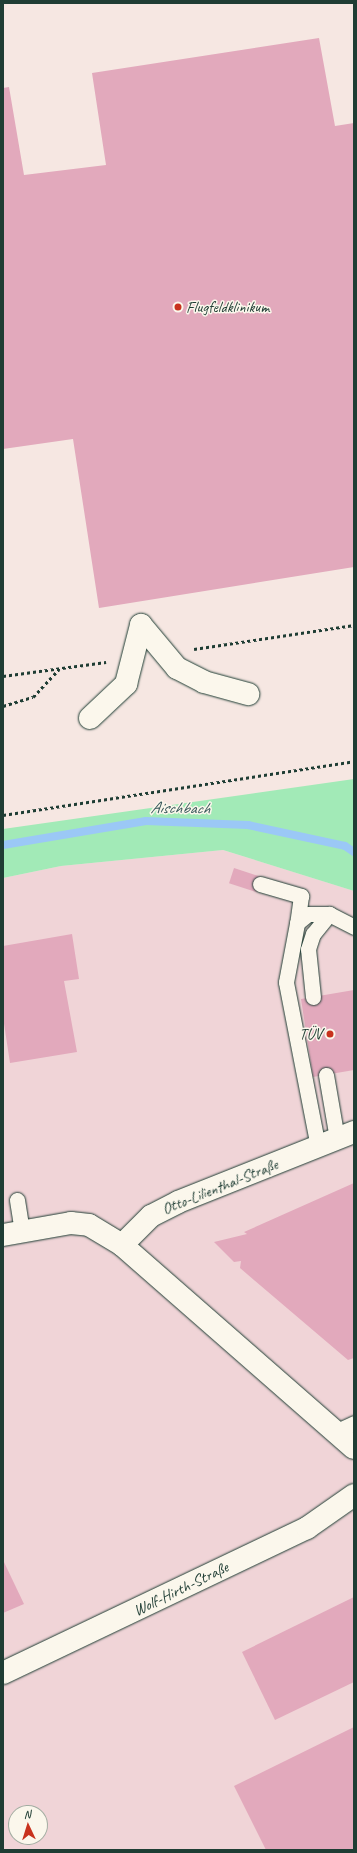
<!DOCTYPE html>
<html>
<head>
<meta charset="utf-8">
<style>
  body { margin:0 }
  #map { position:relative; width:357px; height:1853px; overflow:hidden; background:#f6e7e2; font-family:Caveat,sans-serif }
  div>[style] { position:absolute }
  [style*='--x'] { left:calc(var(--x)*1px); top:calc(var(--y)*1px); width:calc(var(--w)*1px); rotate:calc(var(--a)*1deg) }
  .built>* { inset:0; background:#f0d4d7 }
  .green>* { inset:0; background:#a2eab7 }
  .stream>* { height:8px; margin:-4px; padding:0 4px; transform-origin:4px; border-radius:4px; background:#9bc8f6 }
  .building>* { inset:0; background:#e2a9bc; transform-origin:0 0 }
  .path>* { height:2.5px; margin-top:-1.25px; transform-origin:0; background:repeating-linear-gradient(90deg,#1f3d34 0 3px,transparent 0 6px) }
  .roads { filter:drop-shadow(0 0 1px #1f3d34) drop-shadow(0 0 1px #1f3d34) }
  .service>* { height:15px; margin:-7.5px; padding:0 7.5px; transform-origin:7.5px; border-radius:7.5px; background:#fbf7ec }
  .minor>* { height:22px; margin:-11px; padding:0 11px; transform-origin:11px; border-radius:11px; background:#fbf7ec }
  .dots>* { width:11px; height:11px; translate:-50% -50%; box-sizing:border-box; border:2px solid #fbf7ec; border-radius:50% }
  span { translate:-50% -50%; white-space:nowrap; text-align:center; line-height:1.15; -webkit-text-stroke:3px #fbf7ec; paint-order:stroke }
  .poi-label { font-size:16px; color:#1f3d34 }
  .left { translate:0 -50%; text-align:left }
  .right { translate:-100% -50%; text-align:right }
  .street-label { font-size:16px; color:#1f3d34 }
  .water-label { font-size:17px; color:#38595b; font-style:italic }
  .frame { position:absolute; inset:0; border:4px solid #1f3d34; pointer-events:none }
  .north { position:absolute; left:8px; top:1805px; width:40px; height:40px; box-sizing:border-box; background:#fbf7ec; border:1px solid #a3ada2; border-radius:50%; rotate:356deg; font-size:11px; font-weight:700; line-height:16px; text-align:center; color:#1f3d34 }
  .north::after { content:''; display:block; margin:auto; width:14px; height:18px; background:#c8321e; clip-path:polygon(50% 0,100% 100%,50% 72%,0 100%) }
</style>
</head>
<body>
<div id="map">
  <div class="built">
    <div style="clip-path:polygon(evenodd,223px 850px,354px 891px,354px 1850px,3px 1850px,3px 878px,61px 866px,223px 850px,16px 1813px,40px 1813px,40px 1837px,16px 1837px,16px 1813px)"></div>
  </div>
  <div class="green">
    <div style="clip-path:polygon(354px 779px,354px 891px,223px 850px,61px 866px,3px 878px,3px 829px)"></div>
  </div>
  <div class="stream">
    <div style="--x:3;--y:845;--w:145;--a:-9.5"></div>
    <div style="--x:146;--y:821;--w:102;--a:2.2"></div>
    <div style="--x:248;--y:825;--w:99;--a:12.2"></div>
    <div style="--x:345;--y:846;--w:11;--a:34"></div>
  </div>
  <div class="building">
    <div style="clip-path:polygon(319px 38px,335px 126px,354px 123px,354px 567px,99px 608px,73px 439px,3px 449px,3px 88px,9px 87px,24px 175px,106px 165px,92px 73px)"></div>
    <div style="left:234px;top:868px;width:29px;height:16px;rotate:18deg"></div>
    <div style="clip-path:polygon(72px 934px,79px 979px,64px 981px,77px 1052px,10px 1063px,3px 1017px,3px 946px)"></div>
    <div style="clip-path:polygon(354px 990px,354px 1070px,313px 1077px,301px 999px)"></div>
    <div style="clip-path:polygon(354px 1183px,354px 1358px,348px 1360px,240px 1268px,241px 1261px,234px 1262px,214px 1242px,247px 1234px,244px 1232px)"></div>
    <div style="clip-path:polygon(3px 1560px,24px 1604px,3px 1613px)"></div>
    <div style="clip-path:polygon(354px 1597px,354px 1682px,275px 1720px,242px 1652px)"></div>
    <div style="clip-path:polygon(354px 1727px,354px 1850px,266px 1850px,234px 1786px)"></div>
  </div>
  <div class="path">
    <div style="--x:194;--y:649;--w:162;--a:-8.5"></div>
    <div style="--x:3;--y:676;--w:104;--a:-7.7"></div>
    <div style="--x:3;--y:706;--w:31;--a:-17"></div>
    <div style="--x:33;--y:697;--w:38;--a:-47"></div>
    <div style="--x:3;--y:815;--w:355;--a:-8.7"></div>
  </div>
  <div class="roads">
    <div class="service">
      <div style="--x:260;--y:884;--w:43;--a:16.3"></div>
      <div style="--x:301;--y:896;--w:27;--a:98"></div>
      <div style="--x:313;--y:997;--w:48;--a:-95.9"></div>
      <div style="--x:308;--y:949;--w:16;--a:-72"></div>
      <div style="--x:313;--y:934;--w:26;--a:-51"></div>
      <div style="--x:326;--y:1075;--w:65;--a:80.2"></div>
      <div style="--x:318;--y:1147;--w:168;--a:-101"></div>
      <div style="--x:286;--y:982;--w:60;--a:-79.4"></div>
      <div style="--x:297;--y:923;--w:14;--a:-39"></div>
      <div style="--x:308;--y:914;--w:21;--a:0"></div>
      <div style="--x:329;--y:914;--w:28;--a:27"></div>
      <div style="--x:17;--y:1200;--w:31;--a:81"></div>
      <div style="--x:335;--y:1432;--w:21;--a:-25"></div>
    </div>
    <div class="minor">
      <div style="--x:141;--y:625;--w:56;--a:50.1"></div>
      <div style="--x:177;--y:668;--w:30;--a:27"></div>
      <div style="--x:204;--y:682;--w:46;--a:15.3"></div>
      <div style="--x:90;--y:718;--w:50;--a:-43.4"></div>
      <div style="--x:126;--y:684;--w:61;--a:-75.7"></div>
      <div style="--x:3;--y:1235;--w:69;--a:-10"></div>
      <div style="--x:71;--y:1223;--w:18;--a:6"></div>
      <div style="--x:89;--y:1225;--w:39;--a:31"></div>
      <div style="--x:122;--y:1245;--w:41;--a:-45"></div>
      <div style="--x:151;--y:1216;--w:30;--a:-27"></div>
      <div style="--x:178;--y:1202;--w:189;--a:-21.7"></div>
      <div style="--x:122;--y:1245;--w:308;--a:41.2"></div>
      <div style="--x:3;--y:1673;--w:337;--a:-25.5"></div>
      <div style="--x:307;--y:1528;--w:57;--a:-35.1"></div>
    </div>
  </div>
  <div class="dots">
    <div style="left:178px;top:307px;background:#c8321e"></div>
    <div style="left:330px;top:1034px;background:#c8321e"></div>
  </div>
  <div class="poi-label">
    <span class="left" style="left:186px;top:307px">Flugfeldklinikum</span>
    <span class="right" style="left:322px;top:1034px">TÜV</span>
  </div>
  <div class="street-label">
    <span style="left:220px;top:1187px;rotate:-22deg">Otto-Lilienthal-Straße</span>
    <span style="left:181px;top:1589px;rotate:-26deg">Wolf-Hirth-Straße</span>
  </div>
  <div class="water-label">
    <span style="left:180px;top:808px;rotate:1deg">Aischbach</span>
  </div>
  <div class="frame"></div>
  <div class="north">N</div>
</div>
</body>
</html>
